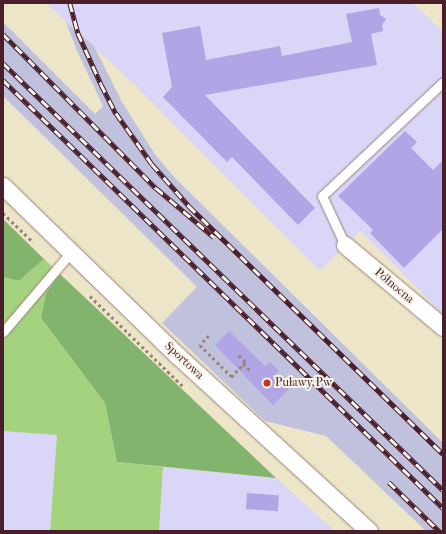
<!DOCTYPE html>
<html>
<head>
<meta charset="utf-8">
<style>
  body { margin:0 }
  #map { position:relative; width:446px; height:534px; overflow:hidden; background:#ede5c8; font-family:"IM FELL French Canon",serif }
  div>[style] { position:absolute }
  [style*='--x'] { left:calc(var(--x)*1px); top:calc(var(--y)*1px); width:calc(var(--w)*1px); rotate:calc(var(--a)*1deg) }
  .built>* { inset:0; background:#dad6f7 }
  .industrial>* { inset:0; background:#c0c2dd }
  .green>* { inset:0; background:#a4d27f }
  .forest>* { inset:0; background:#83b46e }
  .building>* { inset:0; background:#b1a5e5; transform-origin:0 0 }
  .path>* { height:2.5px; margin-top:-1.25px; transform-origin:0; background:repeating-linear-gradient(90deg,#9c827a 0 3px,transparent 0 6px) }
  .roads { filter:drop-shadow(0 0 1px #9c827a) drop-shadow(0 0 1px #9c827a) }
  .lane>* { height:9px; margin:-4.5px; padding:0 4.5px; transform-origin:4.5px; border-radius:4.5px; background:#fff }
  .street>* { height:17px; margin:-8.5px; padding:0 8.5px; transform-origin:8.5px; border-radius:8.5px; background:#fff }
  .rail>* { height:4.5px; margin-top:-2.25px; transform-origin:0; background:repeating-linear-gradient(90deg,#f7f3e8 0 9px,#4a1f2b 0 18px); box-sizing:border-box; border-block:1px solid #4a1f2b }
  .dots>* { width:11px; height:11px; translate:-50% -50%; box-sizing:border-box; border:2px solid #f7f3e8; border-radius:50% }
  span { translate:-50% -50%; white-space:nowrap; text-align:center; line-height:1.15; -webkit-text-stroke:4px #f7f3e8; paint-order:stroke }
  .street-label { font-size:12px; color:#4a1f2b }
  .poi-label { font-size:12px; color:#4a1f2b }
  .left { translate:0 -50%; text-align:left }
  .frame { position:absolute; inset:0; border:4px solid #4a1f2b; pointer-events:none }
</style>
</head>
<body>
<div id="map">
  <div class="built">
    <div style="clip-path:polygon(46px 3px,413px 3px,443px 32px,443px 314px,360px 231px,320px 271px,134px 84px)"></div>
    <div style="clip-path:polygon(3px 431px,57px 434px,50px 531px,3px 531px)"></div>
    <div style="clip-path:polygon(163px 467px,276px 478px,335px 531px,159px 531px)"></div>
  </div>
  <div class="industrial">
    <div style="clip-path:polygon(3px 22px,95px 114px,103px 106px,77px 51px,66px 22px,94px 46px,122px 102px,154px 153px,174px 177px,443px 443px,443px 531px,426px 531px,326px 436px,265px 421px,162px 323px,197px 287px,3px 96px)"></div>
  </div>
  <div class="green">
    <div style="clip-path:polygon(44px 259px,60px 274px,46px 293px,41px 318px,105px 403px,117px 462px,163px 467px,159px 531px,50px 531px,57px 435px,3px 431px,3px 277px,19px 281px)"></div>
  </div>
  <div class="forest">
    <div style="clip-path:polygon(3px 219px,44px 259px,19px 281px,3px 277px)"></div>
    <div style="clip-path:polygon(60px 274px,276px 478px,117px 462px,105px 403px,41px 318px,46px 293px)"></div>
  </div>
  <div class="building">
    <div style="clip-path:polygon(379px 8px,380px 15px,386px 19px,382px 25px,383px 31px,371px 34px,377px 65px,205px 95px,315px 208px,298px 225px,232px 157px,227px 162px,163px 97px,172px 87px,162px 33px,200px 26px,206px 60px,280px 46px,282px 56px,352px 42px,346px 14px)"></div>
    <div style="clip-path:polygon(405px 131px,417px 142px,411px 148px,433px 170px,443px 160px,443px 229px,404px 268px,370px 233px,373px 230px,338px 196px)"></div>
    <div style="clip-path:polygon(229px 331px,265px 366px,270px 362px,279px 371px,275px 375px,289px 389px,273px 405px,215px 345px)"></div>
    <div style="left:247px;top:493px;width:32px;height:16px;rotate:4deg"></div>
  </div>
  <div class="path">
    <div style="--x:3;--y:213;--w:42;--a:44"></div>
    <div style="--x:90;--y:296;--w:129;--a:44.1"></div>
    <div style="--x:209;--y:336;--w:13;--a:135"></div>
    <div style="--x:200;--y:345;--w:44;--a:45"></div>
    <div style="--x:243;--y:364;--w:11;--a:41"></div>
    <div style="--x:231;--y:377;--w:21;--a:-47"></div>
    <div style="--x:245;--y:362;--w:10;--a:-135"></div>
  </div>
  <div class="roads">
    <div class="lane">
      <div style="--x:345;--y:245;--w:54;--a:-115.1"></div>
      <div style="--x:322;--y:196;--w:166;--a:-43.3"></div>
      <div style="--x:3;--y:332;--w:105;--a:-49.6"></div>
    </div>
    <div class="street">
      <div style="--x:3;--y:186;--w:244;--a:44.2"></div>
      <div style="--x:178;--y:356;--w:259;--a:42.5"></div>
      <div style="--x:345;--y:245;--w:128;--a:39.9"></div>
    </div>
  </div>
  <div class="rail">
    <div style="--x:70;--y:3;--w:31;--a:75"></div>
    <div style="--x:78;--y:33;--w:56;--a:65.7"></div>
    <div style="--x:101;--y:84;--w:33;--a:63"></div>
    <div style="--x:116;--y:113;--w:62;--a:54.8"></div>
    <div style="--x:152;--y:164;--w:56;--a:48.6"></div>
    <div style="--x:189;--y:206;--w:355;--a:44.3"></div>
    <div style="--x:3;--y:34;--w:217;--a:45.2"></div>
    <div style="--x:156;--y:188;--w:76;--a:40.2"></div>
    <div style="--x:3;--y:63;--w:613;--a:44.14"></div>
    <div style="--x:3;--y:80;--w:614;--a:44.21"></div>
    <div style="--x:389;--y:482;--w:70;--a:44.4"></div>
  </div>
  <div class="dots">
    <div style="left:267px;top:383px;background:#c8321e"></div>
  </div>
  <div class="street-label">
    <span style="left:394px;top:286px;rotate:40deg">Północna</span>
    <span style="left:184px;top:361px;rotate:43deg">Sportowa</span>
  </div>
  <div class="poi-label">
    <span class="left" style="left:275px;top:383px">Puławy Pw</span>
  </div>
  <div class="frame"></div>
</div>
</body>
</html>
